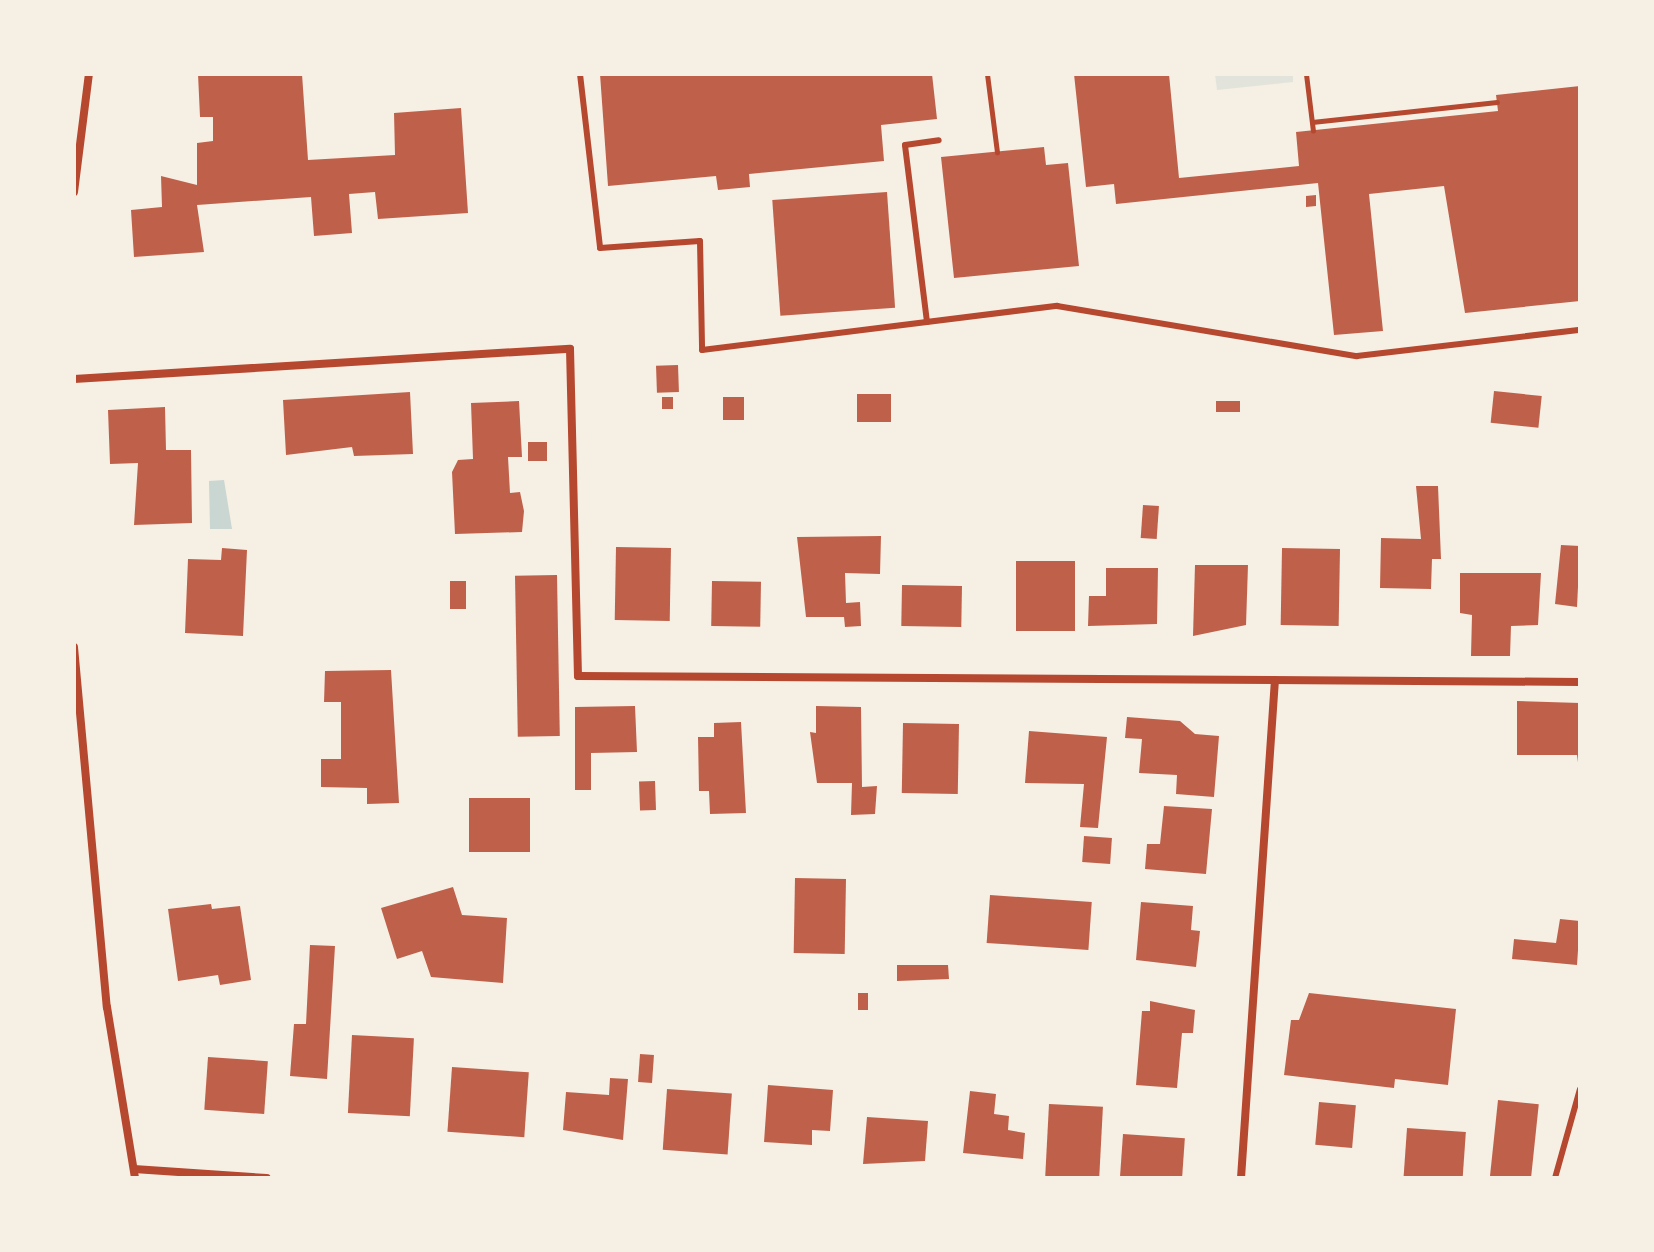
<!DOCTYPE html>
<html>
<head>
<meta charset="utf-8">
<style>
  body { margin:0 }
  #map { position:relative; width:1654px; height:1252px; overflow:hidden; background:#f6efe4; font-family:Jost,sans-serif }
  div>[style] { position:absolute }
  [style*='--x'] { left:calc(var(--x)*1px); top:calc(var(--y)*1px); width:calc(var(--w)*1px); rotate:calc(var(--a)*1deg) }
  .green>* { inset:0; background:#e2e4dc }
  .water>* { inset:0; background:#c9d6d2 }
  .building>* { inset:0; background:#bf614a; transform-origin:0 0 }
  .path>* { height:5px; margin:-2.5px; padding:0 2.5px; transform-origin:2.5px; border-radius:2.5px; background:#b5482f }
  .service>* { height:6px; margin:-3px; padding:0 3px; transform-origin:3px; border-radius:3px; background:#b5482f }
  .minor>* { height:8px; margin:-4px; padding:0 4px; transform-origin:4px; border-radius:4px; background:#b5482f }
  span { translate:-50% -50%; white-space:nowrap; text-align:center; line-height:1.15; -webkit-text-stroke:8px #f6efe4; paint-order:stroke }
  .frame { position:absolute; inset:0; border:76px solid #f6efe4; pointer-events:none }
</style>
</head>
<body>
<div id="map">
  <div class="green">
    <div style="clip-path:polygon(1215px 74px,1293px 74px,1293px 82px,1217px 90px)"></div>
  </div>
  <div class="water">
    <div style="clip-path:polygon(224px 480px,232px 529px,210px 529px,209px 481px)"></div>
  </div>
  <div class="building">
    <div style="clip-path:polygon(198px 74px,302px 74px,308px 160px,395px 155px,394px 113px,461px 108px,468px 213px,378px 219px,375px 192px,349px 194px,352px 233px,314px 236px,311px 197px,197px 205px,204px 252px,134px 257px,131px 210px,162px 207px,161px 176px,197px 185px,197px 143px,213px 141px,213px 117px,200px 117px)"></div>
    <div style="clip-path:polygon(600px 74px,932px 74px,937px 119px,881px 125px,884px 161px,749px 174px,750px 187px,718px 190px,716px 176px,608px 186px)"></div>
    <div style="clip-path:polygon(1074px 74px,1169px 74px,1179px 178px,1299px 166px,1296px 132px,1498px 111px,1496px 95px,1580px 86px,1580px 301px,1465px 313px,1444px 186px,1369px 194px,1383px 331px,1334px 335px,1318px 183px,1116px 204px,1114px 184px,1086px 187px)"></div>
    <div style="clip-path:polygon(1044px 147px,1046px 165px,1068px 163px,1079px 266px,954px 278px,941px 157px)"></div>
    <div style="left:887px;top:192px;width:116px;height:115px;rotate:86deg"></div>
    <div style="clip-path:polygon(1316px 195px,1316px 206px,1306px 207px,1306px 196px)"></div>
    <div style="left:678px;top:365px;width:27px;height:22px;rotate:88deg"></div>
    <div style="left:1494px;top:391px;width:48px;height:32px;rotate:6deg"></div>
    <div style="clip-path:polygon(410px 392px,413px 454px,354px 456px,352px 447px,286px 455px,283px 400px)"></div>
    <div style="left:857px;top:394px;width:34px;height:28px"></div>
    <div style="left:662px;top:397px;width:11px;height:12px"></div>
    <div style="left:723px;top:397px;width:21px;height:23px"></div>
    <div style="clip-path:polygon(519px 401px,522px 457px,508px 457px,510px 493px,520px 492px,524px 511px,522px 532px,455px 534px,452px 472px,458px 460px,473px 459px,471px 403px)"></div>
    <div style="left:1216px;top:401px;width:24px;height:11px"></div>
    <div style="clip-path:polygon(165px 407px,166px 450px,191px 450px,192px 523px,134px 525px,138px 463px,110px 464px,108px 410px)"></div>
    <div style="left:547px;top:442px;width:19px;height:19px;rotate:90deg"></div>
    <div style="clip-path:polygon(1416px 486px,1438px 486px,1441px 559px,1432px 559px,1431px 589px,1380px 588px,1381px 538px,1421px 539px)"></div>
    <div style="left:1143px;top:505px;width:16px;height:33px;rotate:4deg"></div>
    <div style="clip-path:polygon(881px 536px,880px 574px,845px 573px,846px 603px,860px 602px,861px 626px,845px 627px,844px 617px,806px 617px,797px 537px)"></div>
    <div style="clip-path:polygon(1561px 545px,1580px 546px,1577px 607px,1555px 604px)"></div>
    <div style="left:616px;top:547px;width:55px;height:73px;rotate:1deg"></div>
    <div style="clip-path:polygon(222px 548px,247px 550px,243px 636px,185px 633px,188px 559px,221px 560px)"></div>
    <div style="left:1340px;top:549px;width:77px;height:58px;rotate:91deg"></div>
    <div style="left:1016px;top:561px;width:59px;height:70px"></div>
    <div style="clip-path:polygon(1195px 565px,1248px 565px,1246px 625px,1193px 636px)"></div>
    <div style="clip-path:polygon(1106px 568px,1158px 568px,1157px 624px,1088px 626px,1089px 596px,1106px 596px)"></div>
    <div style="clip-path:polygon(1460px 573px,1541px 573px,1538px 625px,1511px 626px,1510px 656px,1471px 656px,1472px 615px,1460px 613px)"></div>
    <div style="left:557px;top:575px;width:161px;height:42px;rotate:89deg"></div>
    <div style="left:450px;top:581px;width:16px;height:28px"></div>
    <div style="left:712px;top:581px;width:49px;height:45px;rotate:1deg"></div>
    <div style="left:902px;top:585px;width:60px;height:41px;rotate:1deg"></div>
    <div style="clip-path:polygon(391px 670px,399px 803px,367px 804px,367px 788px,321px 787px,321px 759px,341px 759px,341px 702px,324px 702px,325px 671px)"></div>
    <div style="clip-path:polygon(1517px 701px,1580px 703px,1580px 777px,1577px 755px,1517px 755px)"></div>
    <div style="clip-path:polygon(635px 706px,637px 752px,591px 753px,591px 790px,575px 790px,575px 707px)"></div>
    <div style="clip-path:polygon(816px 706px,861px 707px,862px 787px,877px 786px,875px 814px,851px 815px,852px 783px,817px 783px,810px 732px,816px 733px)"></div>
    <div style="clip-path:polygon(1127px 717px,1180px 721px,1195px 734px,1219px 736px,1214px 797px,1176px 794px,1177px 775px,1139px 773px,1142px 739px,1125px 738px)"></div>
    <div style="clip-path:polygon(741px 722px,746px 813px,710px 814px,709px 791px,699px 791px,698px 737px,714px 737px,714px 723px)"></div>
    <div style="left:903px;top:723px;width:56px;height:70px;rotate:1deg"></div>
    <div style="clip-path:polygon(1029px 731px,1107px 737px,1098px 828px,1080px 827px,1084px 784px,1025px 783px)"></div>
    <div style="left:655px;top:781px;width:29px;height:16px;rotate:88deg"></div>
    <div style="left:469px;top:798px;width:61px;height:54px"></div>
    <div style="clip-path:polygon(1164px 806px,1212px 809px,1206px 874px,1145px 869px,1147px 844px,1160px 844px)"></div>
    <div style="left:1084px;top:836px;width:28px;height:26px;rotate:4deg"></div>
    <div style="left:795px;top:878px;width:51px;height:75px;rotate:1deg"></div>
    <div style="clip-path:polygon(453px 887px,462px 915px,507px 918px,503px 983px,431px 977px,422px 951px,397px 959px,381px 908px)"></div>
    <div style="left:990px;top:895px;width:102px;height:48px;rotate:4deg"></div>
    <div style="clip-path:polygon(1141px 902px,1193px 906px,1191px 930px,1200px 931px,1196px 967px,1136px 960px)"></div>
    <div style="clip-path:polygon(211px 904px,212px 909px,240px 906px,251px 980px,220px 985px,218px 975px,178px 981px,168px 909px)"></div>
    <div style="clip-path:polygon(1560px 919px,1580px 921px,1577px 965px,1512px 959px,1514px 939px,1556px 943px)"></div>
    <div style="clip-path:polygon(310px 945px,335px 946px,327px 1079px,290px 1076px,294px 1024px,306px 1024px)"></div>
    <div style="clip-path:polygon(897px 965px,948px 965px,949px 979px,897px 981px)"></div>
    <div style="left:858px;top:993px;width:10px;height:17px"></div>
    <div style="clip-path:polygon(1309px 993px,1456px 1009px,1448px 1085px,1395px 1079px,1394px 1088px,1284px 1075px,1291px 1020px,1299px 1020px)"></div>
    <div style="clip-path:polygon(1150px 1001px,1195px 1010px,1193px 1033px,1182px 1033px,1177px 1088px,1136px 1085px,1142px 1011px,1150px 1011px)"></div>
    <div style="left:352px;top:1035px;width:62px;height:78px;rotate:3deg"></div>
    <div style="left:640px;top:1054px;width:14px;height:28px;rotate:4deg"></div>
    <div style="left:208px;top:1057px;width:60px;height:53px;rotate:4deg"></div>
    <div style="left:452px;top:1067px;width:77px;height:65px;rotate:4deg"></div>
    <div style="clip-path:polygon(610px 1078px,628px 1079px,623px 1140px,563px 1130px,566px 1092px,609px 1095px)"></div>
    <div style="clip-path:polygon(768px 1085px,833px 1090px,830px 1131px,812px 1130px,812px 1145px,764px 1142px)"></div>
    <div style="left:667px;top:1089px;width:65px;height:61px;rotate:4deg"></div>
    <div style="clip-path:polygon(970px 1091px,996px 1094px,994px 1114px,1009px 1116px,1008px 1130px,1025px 1133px,1023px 1159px,963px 1153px)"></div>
    <div style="left:1498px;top:1100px;width:41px;height:78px;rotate:6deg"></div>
    <div style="left:1319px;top:1102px;width:37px;height:43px;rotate:5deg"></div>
    <div style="left:1049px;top:1104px;width:54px;height:74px;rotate:3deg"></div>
    <div style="clip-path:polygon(867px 1117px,928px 1121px,925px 1161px,863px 1164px)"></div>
    <div style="left:1407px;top:1128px;width:59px;height:50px;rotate:4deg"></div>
    <div style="left:1123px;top:1134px;width:62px;height:44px;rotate:4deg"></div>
  </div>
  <div class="path">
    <div style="--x:987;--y:74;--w:79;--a:82.7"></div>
    <div style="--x:1306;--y:74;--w:57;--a:83"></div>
    <div style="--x:1312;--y:122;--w:186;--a:-6.2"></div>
  </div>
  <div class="service">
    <div style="--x:580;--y:74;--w:175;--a:83.4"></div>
    <div style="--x:600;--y:248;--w:100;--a:-4"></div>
    <div style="--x:700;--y:241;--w:109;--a:88.9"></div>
    <div style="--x:702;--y:350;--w:358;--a:-7.1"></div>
    <div style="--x:1057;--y:306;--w:304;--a:9.5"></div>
    <div style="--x:1357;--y:356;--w:225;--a:-6.7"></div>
    <div style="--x:927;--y:322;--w:178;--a:-97.1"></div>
    <div style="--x:905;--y:145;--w:34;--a:-8"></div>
    <div style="--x:1555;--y:1178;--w:92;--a:-74.3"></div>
  </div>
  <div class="minor">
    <div style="--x:74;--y:192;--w:119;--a:-82.8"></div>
    <div style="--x:74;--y:379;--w:497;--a:-3.5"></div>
    <div style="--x:570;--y:349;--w:327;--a:88.6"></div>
    <div style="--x:578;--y:676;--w:1002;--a:0.34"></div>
    <div style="--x:74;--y:647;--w:362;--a:84.8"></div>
    <div style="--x:107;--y:1007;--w:173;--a:80.7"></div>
    <div style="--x:134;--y:1169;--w:133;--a:3.9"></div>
    <div style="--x:1241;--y:1178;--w:499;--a:-86.1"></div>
  </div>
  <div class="frame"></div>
</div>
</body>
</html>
